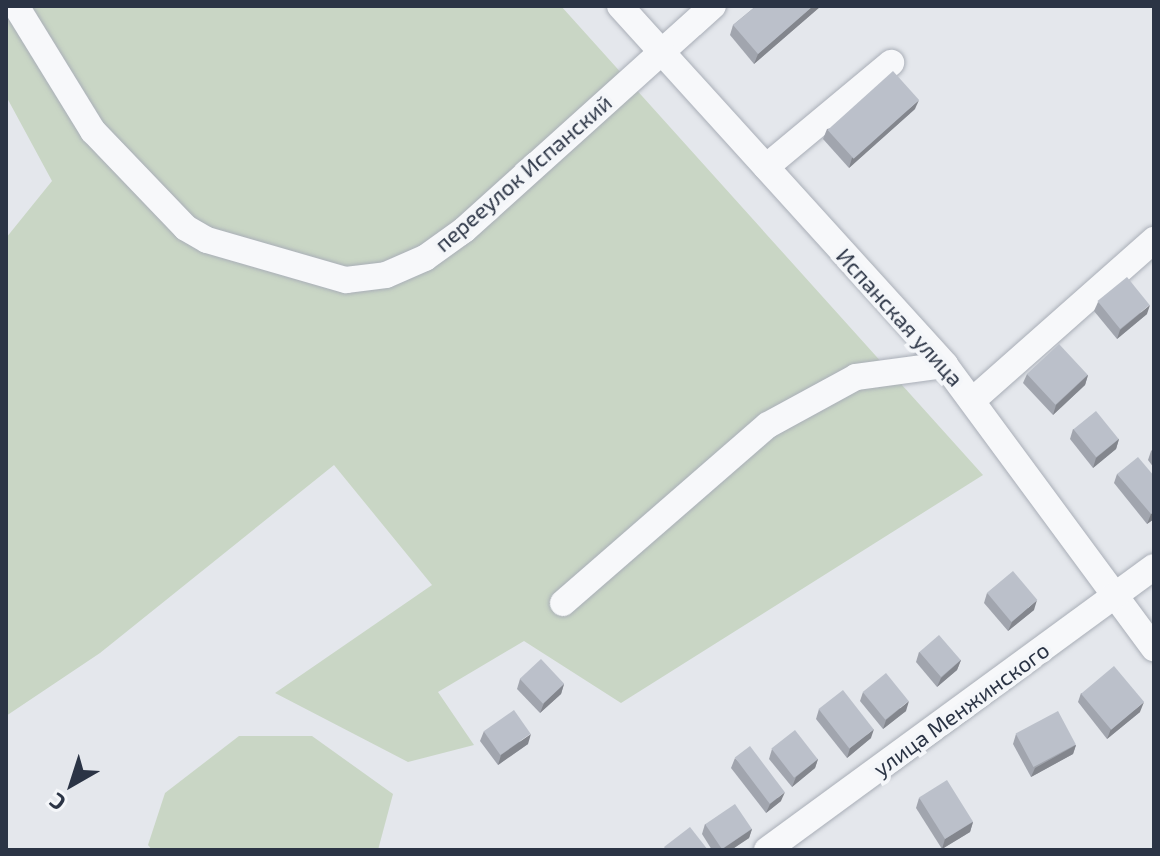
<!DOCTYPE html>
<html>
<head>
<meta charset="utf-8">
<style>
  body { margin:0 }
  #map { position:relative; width:1160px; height:856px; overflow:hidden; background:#e4e7ec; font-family:"Exo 2",sans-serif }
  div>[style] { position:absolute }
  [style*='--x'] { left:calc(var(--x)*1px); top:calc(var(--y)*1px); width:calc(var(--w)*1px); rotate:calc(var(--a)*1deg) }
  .green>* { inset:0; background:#c9d6c5 }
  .roads { filter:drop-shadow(0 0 2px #a9aeb7) drop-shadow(0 0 2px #a9aeb7) }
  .minor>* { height:26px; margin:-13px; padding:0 13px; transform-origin:13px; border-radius:13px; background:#f7f8fa }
  .wall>* { inset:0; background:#a1a5ae }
  .shaded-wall>* { inset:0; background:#83868d }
  .building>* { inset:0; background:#bbc0ca; transform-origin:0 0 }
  span { translate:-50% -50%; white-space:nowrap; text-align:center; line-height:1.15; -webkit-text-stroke:8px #f4f6f9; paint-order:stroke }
  .street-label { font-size:22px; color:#2b3445 }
  .frame { position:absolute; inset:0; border:8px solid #2b3445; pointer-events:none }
  .north { position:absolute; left:32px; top:744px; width:80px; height:80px; -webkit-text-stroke:6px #f4f6f9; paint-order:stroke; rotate:219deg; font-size:22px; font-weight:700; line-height:32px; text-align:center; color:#2b3445 }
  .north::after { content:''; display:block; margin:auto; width:28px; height:36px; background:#2b3445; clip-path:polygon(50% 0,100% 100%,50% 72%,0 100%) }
</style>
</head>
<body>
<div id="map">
  <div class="green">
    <div style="clip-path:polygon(6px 6px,561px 6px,983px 475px,621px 703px,524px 641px,438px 692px,474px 745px,408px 762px,275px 693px,432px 585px,334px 465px,100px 653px,6px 716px,6px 238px,52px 181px,6px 96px)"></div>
    <div style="clip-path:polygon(239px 736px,312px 736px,393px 794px,378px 850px,152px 850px,148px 845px,165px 793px)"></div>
  </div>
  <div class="roads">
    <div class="minor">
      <div style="--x:16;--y:6;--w:147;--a:58.4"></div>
      <div style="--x:93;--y:131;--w:134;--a:46.2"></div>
      <div style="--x:186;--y:228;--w:24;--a:30"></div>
      <div style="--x:207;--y:240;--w:145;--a:16.1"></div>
      <div style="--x:346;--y:280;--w:40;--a:-7.1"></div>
      <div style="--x:386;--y:275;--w:43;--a:-23.6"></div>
      <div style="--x:425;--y:258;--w:48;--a:-35.7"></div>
      <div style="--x:464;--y:230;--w:335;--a:-42"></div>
      <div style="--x:620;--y:6;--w:484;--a:47.8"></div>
      <div style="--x:945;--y:365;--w:352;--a:53.6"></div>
      <div style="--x:766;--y:167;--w:163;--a:-39.8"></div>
      <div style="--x:973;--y:400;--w:242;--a:-41.5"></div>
      <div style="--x:563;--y:603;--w:271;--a:-41"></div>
      <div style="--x:768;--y:425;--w:100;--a:-28.6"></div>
      <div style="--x:856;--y:377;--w:90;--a:-7.7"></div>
      <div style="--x:767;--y:850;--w:479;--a:-36.2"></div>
    </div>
  </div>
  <div class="wall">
    <div style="clip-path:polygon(756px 6px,821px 6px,754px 64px,730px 35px,733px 25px)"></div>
    <div style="clip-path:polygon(915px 109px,849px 168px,823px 139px,827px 129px)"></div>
    <div style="clip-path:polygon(1098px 302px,1147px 314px,1117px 339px,1094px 311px)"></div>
    <div style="clip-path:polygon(1027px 374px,1088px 375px,1085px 385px,1053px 415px,1023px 383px)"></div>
    <div style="clip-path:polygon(1073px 429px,1119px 439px,1116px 449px,1093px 468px,1070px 439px)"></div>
    <div style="clip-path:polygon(1154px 448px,1154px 468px,1148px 460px,1151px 451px)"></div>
    <div style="clip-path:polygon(1117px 474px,1154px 476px,1154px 519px,1147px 524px,1114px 483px)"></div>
    <div style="clip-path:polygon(987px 593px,1034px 610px,1008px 631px,984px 603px)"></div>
    <div style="clip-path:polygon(919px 652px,961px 660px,957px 670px,937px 687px,916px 662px)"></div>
    <div style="clip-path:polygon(520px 679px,564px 684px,561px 694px,540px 713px,517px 689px)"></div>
    <div style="clip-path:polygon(863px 692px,906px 711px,883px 729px,860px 701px)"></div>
    <div style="clip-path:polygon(1081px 693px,1140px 712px,1107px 739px,1078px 702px)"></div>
    <div style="clip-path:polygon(819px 709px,871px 738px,847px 758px,816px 719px)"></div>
    <div style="clip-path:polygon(484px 731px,528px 744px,498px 765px,480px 741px)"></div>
    <div style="clip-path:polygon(1016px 734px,1076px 745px,1073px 754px,1031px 777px,1013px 744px)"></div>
    <div style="clip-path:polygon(772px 749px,818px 759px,815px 768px,792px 787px,769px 759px)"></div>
    <div style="clip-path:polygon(735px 758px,781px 801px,766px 813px,731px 768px)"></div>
    <div style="clip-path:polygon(919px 798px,973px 822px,970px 832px,942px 849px,916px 808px)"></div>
    <div style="clip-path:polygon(705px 824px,752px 829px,749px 838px,731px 850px,712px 850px,702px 834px)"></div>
  </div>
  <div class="shaded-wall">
    <div style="clip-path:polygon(813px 6px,821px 6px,754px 64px,758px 54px)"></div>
    <div style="clip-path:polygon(919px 100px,915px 109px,849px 168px,852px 158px)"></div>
    <div style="clip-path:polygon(1150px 305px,1147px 314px,1117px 339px,1120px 330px)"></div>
    <div style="clip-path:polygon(1088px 375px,1085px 385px,1053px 415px,1056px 405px)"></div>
    <div style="clip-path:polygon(1119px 439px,1116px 449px,1093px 468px,1096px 458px)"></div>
    <div style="clip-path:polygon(1154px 512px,1154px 519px,1147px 524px,1151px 514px)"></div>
    <div style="clip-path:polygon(1037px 600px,1034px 610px,1008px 631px,1012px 622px)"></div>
    <div style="clip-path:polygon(961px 660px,957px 670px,937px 687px,941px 678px)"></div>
    <div style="clip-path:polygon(564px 684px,561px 694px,540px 713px,544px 703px)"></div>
    <div style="clip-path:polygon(909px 701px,906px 711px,883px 729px,886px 720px)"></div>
    <div style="clip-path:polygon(1144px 702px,1140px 712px,1107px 739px,1111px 729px)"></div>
    <div style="clip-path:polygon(874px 729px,871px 738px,847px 758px,850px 748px)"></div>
    <div style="clip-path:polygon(531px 734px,528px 744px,498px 765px,501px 755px)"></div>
    <div style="clip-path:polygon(1076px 745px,1073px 754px,1031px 777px,1035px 768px)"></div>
    <div style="clip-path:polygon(818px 759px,815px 768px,792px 787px,796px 777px)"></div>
    <div style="clip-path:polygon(785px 792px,781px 801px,766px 813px,770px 804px)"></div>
    <div style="clip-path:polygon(973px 822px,970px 832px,942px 849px,945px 839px)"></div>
    <div style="clip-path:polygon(752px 829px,749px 838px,731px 850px,721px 850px)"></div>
  </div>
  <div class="building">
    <div style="clip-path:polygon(756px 6px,813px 6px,758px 54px,733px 25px)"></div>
    <div style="left:893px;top:71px;width:39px;height:88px;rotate:48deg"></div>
    <div style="left:1127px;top:277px;width:36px;height:38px;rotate:51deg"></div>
    <div style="left:1059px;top:344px;width:42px;height:44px;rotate:47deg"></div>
    <div style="left:1096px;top:411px;width:36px;height:29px;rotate:51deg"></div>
    <div style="clip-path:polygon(1138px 457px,1154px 476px,1154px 512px,1151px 514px,1117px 474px)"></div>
    <div style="left:1013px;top:571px;width:38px;height:34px;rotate:50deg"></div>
    <div style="left:939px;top:635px;width:33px;height:26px;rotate:49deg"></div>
    <div style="left:541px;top:659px;width:34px;height:29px;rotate:47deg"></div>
    <div style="left:1114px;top:666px;width:47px;height:43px;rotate:50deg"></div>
    <div style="left:886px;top:673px;width:36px;height:30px;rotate:51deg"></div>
    <div style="left:843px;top:690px;width:50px;height:31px;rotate:52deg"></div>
    <div style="left:514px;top:710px;width:29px;height:37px;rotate:55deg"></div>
    <div style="left:1058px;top:711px;width:38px;height:48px;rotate:62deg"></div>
    <div style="left:795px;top:730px;width:37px;height:30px;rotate:52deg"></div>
    <div style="left:750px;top:746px;width:58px;height:19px;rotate:53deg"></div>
    <div style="left:947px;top:780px;width:49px;height:33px;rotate:58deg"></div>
    <div style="left:735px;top:804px;width:30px;height:36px;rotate:56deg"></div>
    <div style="clip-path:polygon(690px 827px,708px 850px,666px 850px,664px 847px)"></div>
  </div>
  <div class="street-label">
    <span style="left:523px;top:173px;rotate:-41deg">перееулок Испанский</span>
    <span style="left:900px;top:317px;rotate:48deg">Испанская улица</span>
    <span style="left:961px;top:709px;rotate:-36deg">улица Менжинского</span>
  </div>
  <div class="frame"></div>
  <div class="north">С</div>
</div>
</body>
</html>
